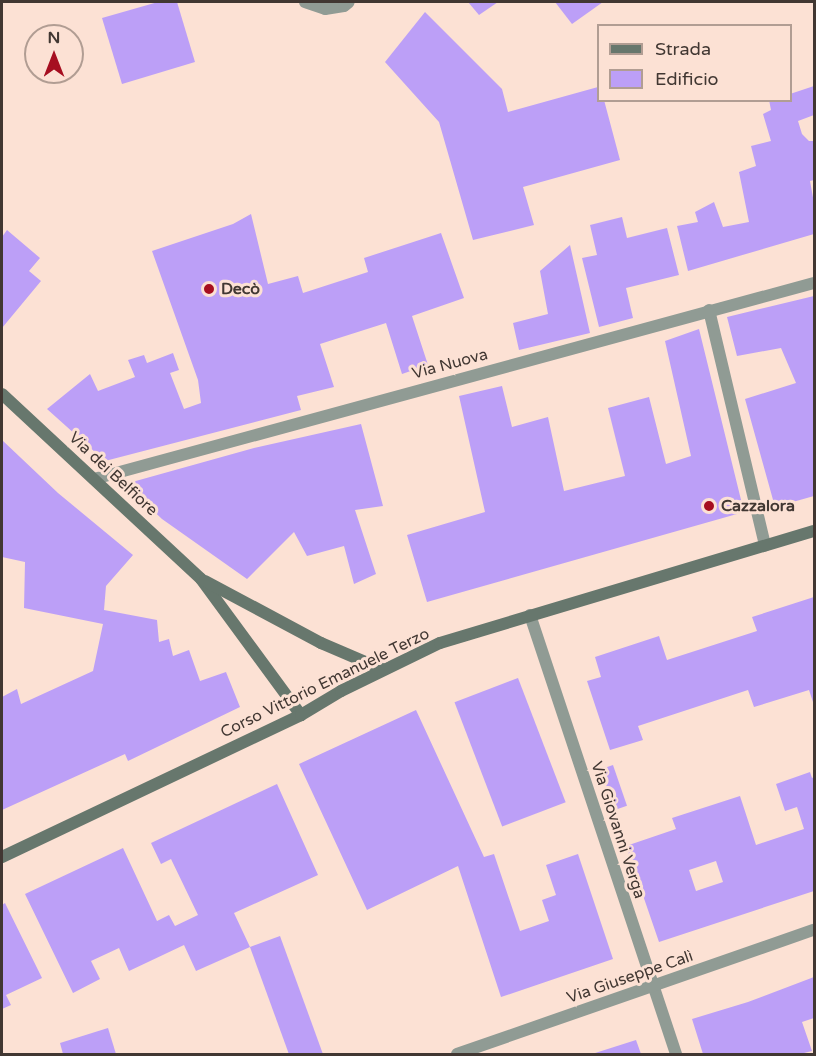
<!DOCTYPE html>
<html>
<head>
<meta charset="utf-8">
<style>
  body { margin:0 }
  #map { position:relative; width:816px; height:1056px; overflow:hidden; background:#fce1d4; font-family:"Varela Round",sans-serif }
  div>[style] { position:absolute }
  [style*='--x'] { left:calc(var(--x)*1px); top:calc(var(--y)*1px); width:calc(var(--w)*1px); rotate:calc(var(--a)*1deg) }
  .building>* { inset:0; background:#bc9ff7; transform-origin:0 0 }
  .street>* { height:12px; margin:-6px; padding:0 6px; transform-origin:6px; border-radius:6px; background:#909b94 }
  .secondary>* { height:12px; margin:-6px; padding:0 6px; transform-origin:6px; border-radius:6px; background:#67776d }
  .dots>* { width:16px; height:16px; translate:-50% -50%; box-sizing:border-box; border:3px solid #fce1d4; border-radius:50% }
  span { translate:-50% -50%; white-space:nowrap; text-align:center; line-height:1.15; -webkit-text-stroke:6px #fce1d4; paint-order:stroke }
  .poi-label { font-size:16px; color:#413732; font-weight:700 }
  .left { translate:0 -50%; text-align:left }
  .street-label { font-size:16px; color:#413732 }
  .frame { position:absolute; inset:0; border:3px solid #413732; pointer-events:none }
  .legend { position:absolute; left:597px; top:24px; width:195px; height:78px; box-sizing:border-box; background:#fce1d4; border:2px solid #b19d93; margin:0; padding:8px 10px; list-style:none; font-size:18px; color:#413732 }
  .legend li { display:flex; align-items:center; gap:12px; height:30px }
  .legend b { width:30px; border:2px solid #b19d93 }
  .north { position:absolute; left:24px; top:24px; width:60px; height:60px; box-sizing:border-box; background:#fce1d4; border:2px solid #b19d93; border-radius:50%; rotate:0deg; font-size:16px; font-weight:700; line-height:24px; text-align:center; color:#413732 }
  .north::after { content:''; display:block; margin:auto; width:21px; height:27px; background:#a60e20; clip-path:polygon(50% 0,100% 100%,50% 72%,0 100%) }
</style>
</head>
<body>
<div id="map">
  <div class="building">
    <div style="clip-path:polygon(158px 2px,177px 2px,195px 62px,122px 84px,102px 18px)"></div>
    <div style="clip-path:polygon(468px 2px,498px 2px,479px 15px)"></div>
    <div style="clip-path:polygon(555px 2px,603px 2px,572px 24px)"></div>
    <div style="clip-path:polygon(425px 12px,502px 89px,508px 112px,598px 87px,598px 100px,604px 100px,620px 160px,523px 187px,534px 225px,473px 240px,439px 122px,385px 62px)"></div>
    <div style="clip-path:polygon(814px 86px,814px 115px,798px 121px,802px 134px,809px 141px,814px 141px,814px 180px,810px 181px,814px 203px,814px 234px,688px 271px,677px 226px,698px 222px,695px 212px,714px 202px,723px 227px,749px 222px,739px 172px,756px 166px,751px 146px,771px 141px,763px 114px,771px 110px,769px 100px,790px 100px,790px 94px)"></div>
    <div style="clip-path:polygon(251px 214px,268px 284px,298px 276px,303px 293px,368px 272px,364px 258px,441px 233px,464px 298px,412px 316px,428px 365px,402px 374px,386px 323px,320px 344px,334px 387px,297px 396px,301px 410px,105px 461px,47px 409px,90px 374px,98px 391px,135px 377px,128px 360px,144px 355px,147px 363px,173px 353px,179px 370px,170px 373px,184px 409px,201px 403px,198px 380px,152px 251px,233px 224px)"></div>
    <div style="clip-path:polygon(622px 217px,627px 238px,667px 228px,679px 275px,626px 288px,633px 318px,599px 327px,582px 258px,597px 255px,590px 225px)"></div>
    <div style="clip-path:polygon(7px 230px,40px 258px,29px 271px,41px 281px,2px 328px,2px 237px)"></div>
    <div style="clip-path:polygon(570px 245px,590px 333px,519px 350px,513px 323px,548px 314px,540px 271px)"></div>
    <div style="clip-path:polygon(814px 296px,814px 496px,775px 507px,745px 399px,796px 383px,781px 348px,737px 356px,727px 317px)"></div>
    <div style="clip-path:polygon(699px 329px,744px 512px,427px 602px,407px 535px,485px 512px,459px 396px,502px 386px,512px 427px,548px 417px,564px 491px,625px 476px,608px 408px,649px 397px,666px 464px,691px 456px,665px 341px)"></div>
    <div style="clip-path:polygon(361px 424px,383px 506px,355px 510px,376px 574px,354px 584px,344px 546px,307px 556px,294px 532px,247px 579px,162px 519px,125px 484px,254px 448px)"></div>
    <div style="clip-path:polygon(2px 440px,58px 493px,133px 555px,106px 586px,104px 610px,157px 620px,159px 642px,169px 639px,173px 656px,189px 650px,200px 681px,226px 672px,240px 707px,128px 761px,125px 754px,2px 810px,2px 697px,17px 689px,21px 704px,93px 671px,103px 624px,24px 608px,25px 562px,2px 557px)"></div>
    <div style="clip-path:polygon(814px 597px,814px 705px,809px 690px,754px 707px,748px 690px,638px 726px,643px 740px,610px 750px,587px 681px,601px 677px,595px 657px,659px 636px,667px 660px,757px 631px,752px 617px)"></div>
    <div style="left:518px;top:678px;width:133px;height:68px;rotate:69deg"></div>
    <div style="clip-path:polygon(416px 710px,484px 857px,494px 854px,520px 931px,549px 921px,542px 900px,556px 895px,546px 865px,578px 854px,613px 959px,501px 997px,458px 866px,367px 910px,299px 764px)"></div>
    <div style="left:613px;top:765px;width:43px;height:13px;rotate:71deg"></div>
    <div style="clip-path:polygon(evenodd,810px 772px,812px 778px,814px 777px,814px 891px,659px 942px,626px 846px,676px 829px,672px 818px,740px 796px,756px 845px,804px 829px,797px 807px,785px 811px,776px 784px,810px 772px,716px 861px,723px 882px,696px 891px,689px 870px,716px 861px)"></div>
    <div style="clip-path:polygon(277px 784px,318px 875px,234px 913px,250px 947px,196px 971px,184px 945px,129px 971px,119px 948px,91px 961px,100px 979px,73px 993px,25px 894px,123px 848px,157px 921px,169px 915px,175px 926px,198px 915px,171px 859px,161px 864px,151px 843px)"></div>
    <div style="clip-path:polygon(5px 903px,42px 978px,6px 995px,11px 1005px,2px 1009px,2px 905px)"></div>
    <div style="left:280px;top:936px;width:126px;height:32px;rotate:70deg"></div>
    <div style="clip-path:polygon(814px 977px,814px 1018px,802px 1022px,812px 1051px,800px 1054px,703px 1054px,692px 1019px,748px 1002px)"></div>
    <div style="clip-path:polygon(108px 1028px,116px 1054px,63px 1054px,60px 1043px)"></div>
    <div style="clip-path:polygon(636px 1040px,641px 1054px,592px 1054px)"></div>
  </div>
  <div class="street">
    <div style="--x:305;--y:2;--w:21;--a:19"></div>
    <div style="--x:325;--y:9;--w:19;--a:-9"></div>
    <div style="--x:344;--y:6;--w:6;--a:-39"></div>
    <div style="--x:709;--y:310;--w:242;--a:76.6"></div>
    <div style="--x:94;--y:479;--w:746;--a:-15.23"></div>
    <div style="--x:530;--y:615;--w:463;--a:71.6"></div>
    <div style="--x:457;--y:1054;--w:378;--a:-19.2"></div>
  </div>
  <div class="secondary">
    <div style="--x:2;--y:394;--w:272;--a:42.9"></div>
    <div style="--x:201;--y:579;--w:169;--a:53.7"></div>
    <div style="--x:205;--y:581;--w:132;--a:28.1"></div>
    <div style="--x:321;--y:643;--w:66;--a:23.1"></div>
    <div style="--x:2;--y:857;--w:331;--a:-25.4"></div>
    <div style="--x:301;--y:715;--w:47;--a:-31"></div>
    <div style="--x:341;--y:691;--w:110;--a:-25.9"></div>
    <div style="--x:440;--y:643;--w:390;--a:-16.7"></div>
  </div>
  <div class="dots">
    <div style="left:209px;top:289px;background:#a60e20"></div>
    <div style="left:709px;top:506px;background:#a60e20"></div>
  </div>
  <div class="poi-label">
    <span class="left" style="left:221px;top:289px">Decò</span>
    <span class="left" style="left:721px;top:506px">Cazzalora</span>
  </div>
  <div class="street-label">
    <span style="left:450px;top:364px;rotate:-15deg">Via Nuova</span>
    <span style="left:113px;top:474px;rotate:43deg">Via dei Belfiore</span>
    <span style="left:325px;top:683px;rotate:-26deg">Corso Vittorio Emanuele Terzo</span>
    <span style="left:618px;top:830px;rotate:72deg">Via Giovanni Verga</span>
    <span style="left:630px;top:977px;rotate:-19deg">Via Giuseppe Calì</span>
  </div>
  <div class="frame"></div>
  <ul class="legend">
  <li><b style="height:8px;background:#67776d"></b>Strada</li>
  <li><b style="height:16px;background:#bc9ff7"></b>Edificio</li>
  </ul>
  <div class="north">N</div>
</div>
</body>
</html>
